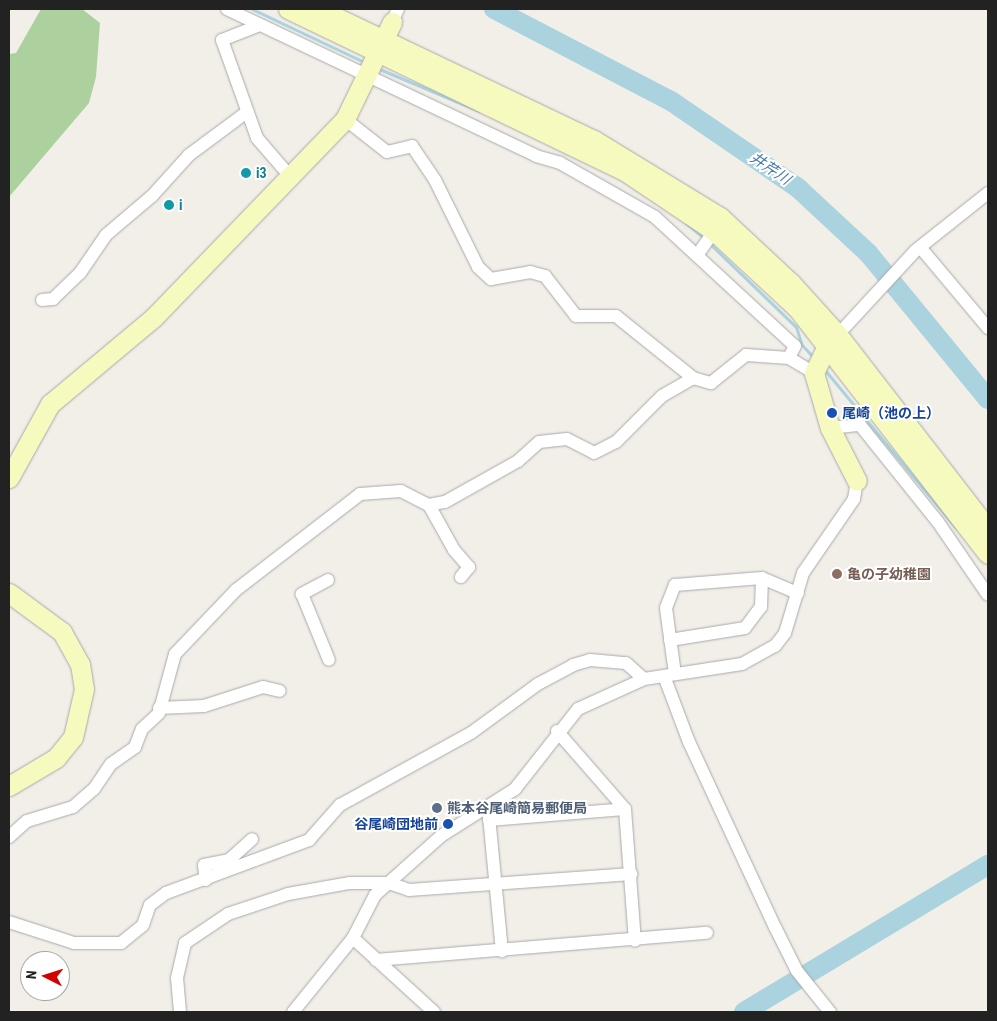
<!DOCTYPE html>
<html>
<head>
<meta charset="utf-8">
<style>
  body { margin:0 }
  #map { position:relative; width:997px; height:1021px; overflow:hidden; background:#f2efe9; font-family:"Roboto Condensed","Noto Sans JP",sans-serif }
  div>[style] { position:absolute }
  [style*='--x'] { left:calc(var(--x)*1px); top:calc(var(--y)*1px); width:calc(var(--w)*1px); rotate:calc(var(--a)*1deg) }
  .forest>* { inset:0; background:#add19e }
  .stream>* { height:3px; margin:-1.5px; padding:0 1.5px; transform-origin:1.5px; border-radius:1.5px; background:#aad3df }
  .river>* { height:20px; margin:-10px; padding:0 10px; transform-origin:10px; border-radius:10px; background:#aad3df }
  .roads { filter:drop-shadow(0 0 1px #a9a9a9) drop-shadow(0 0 1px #a9a9a9) }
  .street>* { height:12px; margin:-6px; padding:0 6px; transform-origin:6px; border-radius:6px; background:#fff }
  .secondary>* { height:19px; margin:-9.5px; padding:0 9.5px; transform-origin:9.5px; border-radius:9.5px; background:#f7fabf }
  .dots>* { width:14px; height:14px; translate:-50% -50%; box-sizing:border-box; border:2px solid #fff; border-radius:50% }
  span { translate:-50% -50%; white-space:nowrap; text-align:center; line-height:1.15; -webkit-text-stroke:4px #fff; paint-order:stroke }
  .culture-label { font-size:14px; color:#0d838f; font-weight:700 }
  .left { translate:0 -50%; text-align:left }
  .transit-label { font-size:14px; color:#164399; font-weight:700 }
  .right { translate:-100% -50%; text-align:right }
  .education-label { font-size:14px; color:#785e54; font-weight:700 }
  .service-label { font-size:14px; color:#4e5e75; font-weight:700 }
  .water-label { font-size:15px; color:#4a7aab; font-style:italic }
  .frame { position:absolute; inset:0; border:10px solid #222; pointer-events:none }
  .north { position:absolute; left:20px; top:951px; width:50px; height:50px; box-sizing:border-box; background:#fff; border:1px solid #a7a7a7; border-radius:50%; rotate:275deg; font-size:14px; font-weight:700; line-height:20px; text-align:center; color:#222 }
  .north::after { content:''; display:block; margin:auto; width:18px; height:22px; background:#d40000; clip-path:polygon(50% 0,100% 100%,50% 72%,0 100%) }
</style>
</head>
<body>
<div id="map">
  <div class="forest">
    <div style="clip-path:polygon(41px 9px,82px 9px,100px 23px,96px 77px,89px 103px,9px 197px,9px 54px,16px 53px)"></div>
  </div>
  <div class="stream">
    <div style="--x:252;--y:9;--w:124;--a:25.3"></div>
    <div style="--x:377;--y:68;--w:111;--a:22.9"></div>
    <div style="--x:686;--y:223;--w:25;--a:40"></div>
    <div style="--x:709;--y:243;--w:121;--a:44"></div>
    <div style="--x:796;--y:327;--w:19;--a:72"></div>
    <div style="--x:802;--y:345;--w:19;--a:47"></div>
    <div style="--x:824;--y:369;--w:207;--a:50.3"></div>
  </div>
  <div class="river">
    <div style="--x:494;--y:9;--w:199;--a:27.5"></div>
    <div style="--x:671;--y:101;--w:154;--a:34.4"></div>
    <div style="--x:798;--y:188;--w:96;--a:42.9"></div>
    <div style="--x:868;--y:253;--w:189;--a:50.6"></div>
    <div style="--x:744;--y:1012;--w:285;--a:-31.1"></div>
  </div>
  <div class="roads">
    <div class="street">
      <div style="--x:227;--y:9;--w:342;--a:25.4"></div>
      <div style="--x:536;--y:156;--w:25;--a:16"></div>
      <div style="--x:560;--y:163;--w:109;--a:29.6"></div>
      <div style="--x:655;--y:217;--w:190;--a:42.7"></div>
      <div style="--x:795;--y:346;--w:13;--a:117"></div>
      <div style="--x:392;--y:22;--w:14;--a:-65"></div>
      <div style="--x:260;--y:25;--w:41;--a:158.5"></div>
      <div style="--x:222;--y:40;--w:104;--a:70.3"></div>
      <div style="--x:257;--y:138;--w:48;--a:49.3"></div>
      <div style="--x:345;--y:119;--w:53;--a:38.2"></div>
      <div style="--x:387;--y:152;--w:26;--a:-13"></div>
      <div style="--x:412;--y:146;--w:41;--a:55.9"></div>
      <div style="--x:435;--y:180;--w:97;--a:63.7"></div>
      <div style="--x:478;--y:267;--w:18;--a:43"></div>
      <div style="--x:491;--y:279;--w:40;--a:-10"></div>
      <div style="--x:530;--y:272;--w:16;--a:15"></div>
      <div style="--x:545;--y:276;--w:51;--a:52.2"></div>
      <div style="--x:576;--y:316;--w:40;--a:0"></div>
      <div style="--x:616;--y:316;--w:99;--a:38.8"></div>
      <div style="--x:693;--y:378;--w:19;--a:16"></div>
      <div style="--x:711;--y:383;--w:45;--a:-38.7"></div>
      <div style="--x:746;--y:355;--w:43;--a:4"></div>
      <div style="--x:789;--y:358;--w:29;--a:31"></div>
      <div style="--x:920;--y:247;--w:106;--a:50"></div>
      <div style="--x:698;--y:254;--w:28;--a:-55"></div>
      <div style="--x:42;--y:300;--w:11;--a:-5"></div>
      <div style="--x:53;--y:299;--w:37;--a:-44"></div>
      <div style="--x:80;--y:273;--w:46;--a:-55.6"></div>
      <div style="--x:106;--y:235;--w:60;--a:-40.3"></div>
      <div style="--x:152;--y:196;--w:55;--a:-47.9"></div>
      <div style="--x:189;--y:155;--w:72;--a:-36.6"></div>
      <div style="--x:833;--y:340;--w:121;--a:-47.3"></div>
      <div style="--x:915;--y:251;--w:93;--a:-38.5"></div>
      <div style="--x:830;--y:428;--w:30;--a:-6"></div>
      <div style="--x:860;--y:425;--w:124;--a:51.2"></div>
      <div style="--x:938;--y:522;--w:88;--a:55.6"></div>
      <div style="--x:429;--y:505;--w:51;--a:60.9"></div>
      <div style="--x:454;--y:550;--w:23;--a:49"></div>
      <div style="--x:469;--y:567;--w:13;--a:129"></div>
      <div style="--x:328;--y:580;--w:30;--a:152"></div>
      <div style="--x:302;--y:594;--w:71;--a:67.8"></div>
      <div style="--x:670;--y:640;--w:76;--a:-9.1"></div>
      <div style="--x:745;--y:628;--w:26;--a:-53"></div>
      <div style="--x:761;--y:607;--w:29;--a:-88"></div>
      <div style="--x:675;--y:674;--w:67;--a:-97.8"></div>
      <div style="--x:666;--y:608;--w:25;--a:-69"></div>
      <div style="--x:675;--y:585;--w:87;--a:-4.6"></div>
      <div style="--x:762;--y:578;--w:39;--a:23"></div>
      <div style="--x:664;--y:676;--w:71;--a:69.3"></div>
      <div style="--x:689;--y:742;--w:204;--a:65.1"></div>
      <div style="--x:775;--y:927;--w:49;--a:63.4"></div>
      <div style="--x:797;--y:971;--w:53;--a:51.2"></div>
      <div style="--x:159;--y:708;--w:45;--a:-2.5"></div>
      <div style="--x:204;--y:706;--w:62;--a:-17.9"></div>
      <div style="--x:263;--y:687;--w:17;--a:13"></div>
      <div style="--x:557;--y:731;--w:103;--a:48.9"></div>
      <div style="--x:625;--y:809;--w:132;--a:85.7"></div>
      <div style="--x:488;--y:806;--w:146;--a:84.5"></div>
      <div style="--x:489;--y:820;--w:136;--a:-4.6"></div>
      <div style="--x:9;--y:837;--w:24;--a:-42"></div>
      <div style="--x:27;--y:821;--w:48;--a:-16.9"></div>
      <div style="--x:73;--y:807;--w:28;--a:-41"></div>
      <div style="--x:94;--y:789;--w:30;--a:-56"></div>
      <div style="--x:111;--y:764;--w:29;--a:-35"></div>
      <div style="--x:135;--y:747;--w:19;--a:-69"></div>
      <div style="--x:142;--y:729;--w:23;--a:-43"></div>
      <div style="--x:159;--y:713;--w:61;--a:-74.8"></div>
      <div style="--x:175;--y:654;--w:88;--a:-46.4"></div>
      <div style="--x:236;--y:590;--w:157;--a:-37.7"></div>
      <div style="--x:360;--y:494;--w:41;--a:-4.2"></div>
      <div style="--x:401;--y:491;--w:31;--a:27"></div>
      <div style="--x:429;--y:505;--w:16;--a:-11"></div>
      <div style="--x:445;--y:502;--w:84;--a:-29.3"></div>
      <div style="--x:518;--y:461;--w:28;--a:-42"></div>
      <div style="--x:539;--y:442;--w:28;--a:-6"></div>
      <div style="--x:567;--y:439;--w:30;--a:27"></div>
      <div style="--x:594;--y:453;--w:25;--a:-27"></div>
      <div style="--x:616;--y:442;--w:65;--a:-45"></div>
      <div style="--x:662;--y:396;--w:36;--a:-30"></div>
      <div style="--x:206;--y:880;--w:15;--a:-98"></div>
      <div style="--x:204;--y:865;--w:25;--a:-11"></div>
      <div style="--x:229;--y:860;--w:31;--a:-42"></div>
      <div style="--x:9;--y:922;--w:68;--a:17.9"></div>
      <div style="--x:74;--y:943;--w:47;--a:0"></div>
      <div style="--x:121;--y:943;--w:28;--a:-39"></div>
      <div style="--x:143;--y:925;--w:21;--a:-71"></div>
      <div style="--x:150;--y:905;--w:20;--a:-37"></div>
      <div style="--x:166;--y:893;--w:153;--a:-20.3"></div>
      <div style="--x:309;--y:840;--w:47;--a:-48.5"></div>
      <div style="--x:340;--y:805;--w:149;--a:-28.8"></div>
      <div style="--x:471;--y:733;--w:83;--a:-36.2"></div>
      <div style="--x:538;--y:684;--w:40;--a:-28"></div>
      <div style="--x:573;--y:665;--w:18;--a:-16"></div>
      <div style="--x:590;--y:660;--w:36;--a:5"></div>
      <div style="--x:626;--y:663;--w:24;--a:42"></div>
      <div style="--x:353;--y:938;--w:110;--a:42.4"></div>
      <div style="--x:376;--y:960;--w:332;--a:-4.7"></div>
      <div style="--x:180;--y:1012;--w:34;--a:-95"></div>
      <div style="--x:177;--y:978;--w:36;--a:-77"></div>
      <div style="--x:185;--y:943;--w:52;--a:-34"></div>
      <div style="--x:228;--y:914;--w:63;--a:-18.4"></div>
      <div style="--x:288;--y:894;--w:63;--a:-10.1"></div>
      <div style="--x:350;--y:883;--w:39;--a:0"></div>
      <div style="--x:389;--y:883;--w:21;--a:19"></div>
      <div style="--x:409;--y:890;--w:223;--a:-4.1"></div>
      <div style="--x:293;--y:1012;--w:95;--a:-51"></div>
      <div style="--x:353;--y:938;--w:48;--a:-62.9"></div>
      <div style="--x:375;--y:895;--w:89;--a:-41.8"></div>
      <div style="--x:441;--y:836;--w:88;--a:-32.4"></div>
      <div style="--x:515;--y:789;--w:102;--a:-51.8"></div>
      <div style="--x:578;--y:709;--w:72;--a:-24.4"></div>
      <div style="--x:644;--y:679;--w:99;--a:-8.7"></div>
      <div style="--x:742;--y:664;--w:38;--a:-29"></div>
      <div style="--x:775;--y:646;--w:16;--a:-52"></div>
      <div style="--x:785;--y:633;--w:63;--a:-73.3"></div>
      <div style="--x:803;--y:573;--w:90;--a:-55.4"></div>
      <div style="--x:854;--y:499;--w:18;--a:-81"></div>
    </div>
    <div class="secondary">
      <div style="--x:288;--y:9;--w:375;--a:25.7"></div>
      <div style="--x:626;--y:172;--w:106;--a:33.8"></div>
      <div style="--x:714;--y:231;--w:113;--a:42.9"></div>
      <div style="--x:797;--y:308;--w:311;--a:52.2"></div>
      <div style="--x:319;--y:9;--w:305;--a:25.5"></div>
      <div style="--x:594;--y:140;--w:148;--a:31.4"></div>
      <div style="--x:720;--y:217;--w:96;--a:42.9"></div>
      <div style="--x:790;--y:282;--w:72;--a:47.8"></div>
      <div style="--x:838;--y:335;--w:245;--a:52.3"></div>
      <div style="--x:827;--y:346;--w:30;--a:116"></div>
      <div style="--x:814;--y:373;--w:57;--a:73.8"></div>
      <div style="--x:830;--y:428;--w:59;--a:63"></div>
      <div style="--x:9;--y:478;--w:85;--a:-61"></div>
      <div style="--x:50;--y:404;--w:134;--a:-39.9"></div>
      <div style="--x:153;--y:318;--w:277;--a:-46"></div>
      <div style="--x:345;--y:119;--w:108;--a:-64.1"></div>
      <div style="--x:9;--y:593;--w:66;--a:36.3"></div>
      <div style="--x:62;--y:632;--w:37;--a:61"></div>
      <div style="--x:80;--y:664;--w:25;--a:81"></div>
      <div style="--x:84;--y:689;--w:49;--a:102.9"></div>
      <div style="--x:73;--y:737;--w:27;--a:129"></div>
      <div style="--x:56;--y:758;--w:55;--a:149.2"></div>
    </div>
  </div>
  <div class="dots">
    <div style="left:246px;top:173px;background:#0f9aa8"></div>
    <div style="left:169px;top:205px;background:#0f9aa8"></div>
    <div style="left:832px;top:413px;background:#1a4fb4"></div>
    <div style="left:837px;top:574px;background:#8d6e63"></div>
    <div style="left:437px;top:808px;background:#5c6f8a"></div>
    <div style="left:448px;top:824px;background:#1a4fb4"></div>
  </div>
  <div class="culture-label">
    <span class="left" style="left:256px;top:173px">i3</span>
    <span class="left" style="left:179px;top:205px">i</span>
  </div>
  <div class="transit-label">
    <span class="left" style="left:842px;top:413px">尾崎（池の上）</span>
    <span class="right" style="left:438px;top:824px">谷尾崎団地前</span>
  </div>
  <div class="education-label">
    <span class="left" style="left:847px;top:574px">亀の子幼稚園</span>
  </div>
  <div class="service-label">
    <span class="left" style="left:447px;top:808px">熊本谷尾崎簡易郵便局</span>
  </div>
  <div class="water-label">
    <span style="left:770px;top:169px;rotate:34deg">井芹川</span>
  </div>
  <div class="frame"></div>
  <div class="north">N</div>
</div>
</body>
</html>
